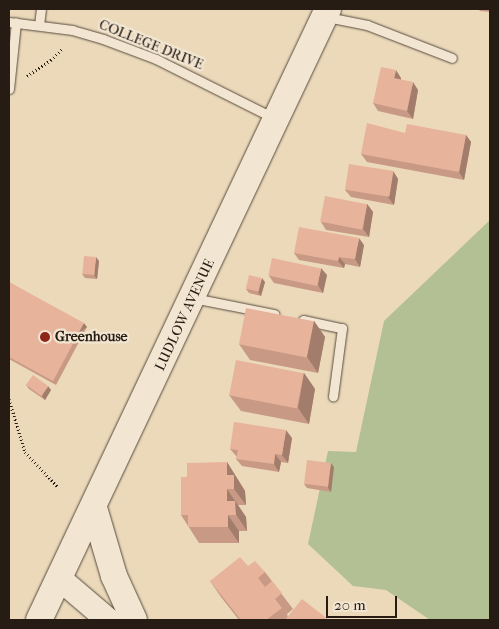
<!DOCTYPE html>
<html>
<head>
<meta charset="utf-8">
<style>
  body { margin:0 }
  #map { position:relative; width:499px; height:629px; overflow:hidden; background:#ebd9ba; font-family:"IM FELL French Canon",serif }
  div>[style] { position:absolute }
  [style*='--x'] { left:calc(var(--x)*1px); top:calc(var(--y)*1px); width:calc(var(--w)*1px); rotate:calc(var(--a)*1deg) }
  .green>* { inset:0; background:#b3c093 }
  .path>* { height:3px; margin-top:-1.5px; transform-origin:0; background:repeating-linear-gradient(90deg,#261c13 0 1px,transparent 0 3.5px) }
  .roads { filter:drop-shadow(0 0 1px #574b3d) drop-shadow(0 0 1px #574b3d) }
  .service>* { height:9px; margin:-4.5px; padding:0 4.5px; transform-origin:4.5px; border-radius:4.5px; background:#f2e6d2 }
  .tertiary>* { height:24px; margin:-12px; padding:0 12px; transform-origin:12px; border-radius:12px; background:#f2e6d2 }
  .secondary>* { height:26px; margin:-13px; padding:0 13px; transform-origin:13px; border-radius:13px; background:#f2e6d2 }
  .wall>* { inset:0; background:#c89a85 }
  .shaded-wall>* { inset:0; background:#a27d6c; transform-origin:0 0 }
  .building>* { inset:0; background:#e8b39b; transform-origin:0 0 }
  .dots>* { width:14px; height:14px; translate:-50% -50%; box-sizing:border-box; border:2px solid #f2e6d2; border-radius:50% }
  span { translate:-50% -50%; white-space:nowrap; text-align:center; line-height:1.15; -webkit-text-stroke:4.5px #f2e6d2; paint-order:stroke }
  .street-label { font-size:14px; color:#261c13 }
  .poi-label { font-size:14px; color:#261c13; font-weight:700 }
  .left { translate:0 -50%; text-align:left }
  .frame { position:absolute; inset:0; border:10px solid #261c13; pointer-events:none }
  .scale { position:absolute; left:326px; top:596px; width:71px; height:22px; box-sizing:border-box; border:2px solid #261c13; border-top:0; padding-left:6px; font-size:15px; line-height:18px; white-space:nowrap; color:#261c13; -webkit-text-stroke:4px #f2e6d2; paint-order:stroke }
</style>
</head>
<body>
<div id="map">
  <div class="green">
    <div style="clip-path:polygon(490px 220px,490px 620px,430px 620px,386px 590px,353px 586px,308px 544px,328px 451px,356px 452px,384px 321px)"></div>
  </div>
  <div class="path">
    <div style="--x:27;--y:76;--w:29;--a:-34"></div>
    <div style="--x:51;--y:60;--w:16;--a:-45"></div>
    <div style="--x:9;--y:399;--w:55;--a:73.2"></div>
    <div style="--x:25;--y:452;--w:47;--a:46.7"></div>
  </div>
  <div class="roads">
    <div class="service">
      <div style="--x:327;--y:17;--w:41;--a:11.3"></div>
      <div style="--x:367;--y:25;--w:91;--a:21.2"></div>
      <div style="--x:9;--y:22;--w:64;--a:7.2"></div>
      <div style="--x:72;--y:30;--w:32;--a:16"></div>
      <div style="--x:103;--y:39;--w:57;--a:20.7"></div>
      <div style="--x:156;--y:59;--w:132;--a:26.6"></div>
      <div style="--x:39;--y:25;--w:16;--a:-83"></div>
      <div style="--x:9;--y:89;--w:67;--a:-84"></div>
      <div style="--x:193;--y:298;--w:83;--a:11.2"></div>
      <div style="--x:303;--y:320;--w:40;--a:12"></div>
      <div style="--x:342;--y:328;--w:69;--a:97.5"></div>
    </div>
    <div class="tertiary">
      <div style="--x:60;--y:579;--w:63;--a:40.5"></div>
    </div>
    <div class="secondary">
      <div style="--x:94;--y:508;--w:71;--a:73.6"></div>
      <div style="--x:114;--y:576;--w:48;--a:65.6"></div>
      <div style="--x:39;--y:620;--w:676;--a:-64.69"></div>
    </div>
  </div>
  <div class="wall">
    <div style="clip-path:polygon(478px 9px,490px 9px,490px 12px,480px 11px)"></div>
    <div style="clip-path:polygon(401px 78px,401px 80px,418px 90px,413px 119px,378px 111px,373px 103px)"></div>
    <div style="clip-path:polygon(405px 133px,466px 135px,471px 142px,464px 180px,367px 162px,361px 154px)"></div>
    <div style="clip-path:polygon(393px 171px,398px 179px,394px 205px,351px 197px,345px 190px)"></div>
    <div style="clip-path:polygon(367px 204px,373px 212px,369px 237px,326px 230px,321px 222px)"></div>
    <div style="clip-path:polygon(364px 245px,360px 267px,345px 264px,344px 268px,299px 260px,294px 253px)"></div>
    <div style="clip-path:polygon(99px 261px,97px 279px,85px 278px,82px 274px)"></div>
    <div style="clip-path:polygon(327px 275px,323px 293px,274px 283px,269px 276px)"></div>
    <div style="clip-path:polygon(9px 282px,87px 327px,56px 385px,9px 359px)"></div>
    <div style="clip-path:polygon(265px 282px,261px 296px,249px 293px,246px 289px)"></div>
    <div style="clip-path:polygon(314px 321px,325px 337px,318px 373px,250px 360px,239px 344px)"></div>
    <div style="clip-path:polygon(304px 373px,315px 389px,309px 424px,241px 411px,229px 395px)"></div>
    <div style="clip-path:polygon(26px 385px,51px 390px,45px 400px,29px 389px)"></div>
    <div style="clip-path:polygon(292px 438px,288px 463px,281px 462px,279px 472px,242px 466px,236px 459px,237px 457px,230px 449px)"></div>
    <div style="clip-path:polygon(227px 462px,245px 491px,246px 505px,238px 505px,246px 517px,247px 531px,239px 531px,239px 543px,199px 543px,181px 515px,187px 477px)"></div>
    <div style="clip-path:polygon(334px 467px,331px 492px,307px 488px,304px 484px)"></div>
    <div style="clip-path:polygon(248px 566px,265px 572px,293px 609px,287px 614px,288px 617px,329px 620px,239px 620px,221px 597px,210px 581px)"></div>
  </div>
  <div class="shaded-wall">
    <div style="clip-path:polygon(396px 70px,401px 78px,400px 86px,394px 78px)"></div>
    <div style="clip-path:polygon(413px 82px,418px 90px,413px 119px,407px 111px)"></div>
    <div style="clip-path:polygon(466px 135px,471px 142px,464px 180px,459px 172px)"></div>
    <div style="clip-path:polygon(393px 171px,398px 179px,394px 205px,388px 197px)"></div>
    <div style="clip-path:polygon(367px 204px,373px 212px,369px 237px,363px 229px)"></div>
    <div style="clip-path:polygon(359px 238px,364px 245px,360px 267px,355px 259px)"></div>
    <div style="clip-path:polygon(96px 257px,99px 261px,97px 279px,94px 275px)"></div>
    <div style="clip-path:polygon(339px 257px,345px 264px,344px 268px,338px 261px)"></div>
    <div style="clip-path:polygon(321px 268px,327px 275px,323px 293px,318px 285px)"></div>
    <div style="clip-path:polygon(262px 278px,265px 282px,261px 296px,258px 292px)"></div>
    <div style="clip-path:polygon(314px 321px,325px 337px,318px 373px,307px 357px)"></div>
    <div style="left:84px;top:323px;width:5px;height:66px;rotate:53deg"></div>
    <div style="clip-path:polygon(304px 373px,315px 389px,309px 424px,298px 408px)"></div>
    <div style="clip-path:polygon(48px 386px,51px 390px,45px 400px,42px 396px)"></div>
    <div style="clip-path:polygon(286px 430px,292px 438px,288px 463px,282px 455px)"></div>
    <div style="clip-path:polygon(275px 454px,281px 462px,279px 472px,274px 464px)"></div>
    <div style="clip-path:polygon(227px 462px,245px 491px,246px 505px,234px 489px,227px 475px)"></div>
    <div style="clip-path:polygon(331px 463px,334px 467px,331px 492px,328px 488px)"></div>
    <div style="clip-path:polygon(227px 489px,246px 517px,247px 531px,227px 501px)"></div>
    <div style="clip-path:polygon(228px 515px,239px 531px,239px 543px,228px 527px)"></div>
  </div>
  <div class="building">
    <div style="clip-path:polygon(381px 67px,396px 70px,394px 78px,413px 82px,407px 111px,373px 103px)"></div>
    <div style="clip-path:polygon(367px 123px,405px 133px,407px 124px,466px 135px,459px 172px,361px 154px)"></div>
    <div style="left:349px;top:164px;width:45px;height:26px;rotate:9deg"></div>
    <div style="left:325px;top:196px;width:43px;height:26px;rotate:11deg"></div>
    <div style="clip-path:polygon(299px 227px,359px 238px,355px 259px,339px 257px,338px 261px,294px 253px)"></div>
    <div style="left:84px;top:256px;width:12px;height:18px;rotate:5deg"></div>
    <div style="left:272px;top:258px;width:50px;height:18px;rotate:12deg"></div>
    <div style="left:249px;top:275px;width:13px;height:14px;rotate:13deg"></div>
    <div style="clip-path:polygon(9px 282px,84px 323px,53px 381px,9px 357px)"></div>
    <div style="left:246px;top:308px;width:69px;height:37px;rotate:11deg"></div>
    <div style="left:236px;top:360px;width:69px;height:36px;rotate:11deg"></div>
    <div style="left:33px;top:375px;width:19px;height:12px;rotate:36deg"></div>
    <div style="clip-path:polygon(234px 422px,286px 430px,282px 455px,275px 454px,274px 464px,236px 459px,238px 450px,230px 449px)"></div>
    <div style="left:307px;top:460px;width:24px;height:24px;rotate:7deg"></div>
    <div style="clip-path:polygon(227px 462px,227px 475px,234px 475px,234px 489px,227px 489px,227px 501px,235px 501px,236px 515px,228px 515px,228px 527px,188px 527px,188px 515px,181px 515px,181px 477px,187px 477px,187px 463px)"></div>
    <div style="clip-path:polygon(240px 557px,248px 566px,255px 561px,265px 572px,258px 578px,265px 587px,272px 581px,282px 593px,275px 599px,282px 608px,266px 620px,241px 620px,210px 581px)"></div>
    <div style="clip-path:polygon(302px 599px,329px 620px,285px 620px)"></div>
  </div>
  <div class="dots">
    <div style="left:45px;top:337px;background:#8f2418"></div>
  </div>
  <div class="street-label">
    <span style="left:151px;top:45px;rotate:22deg">COLLEGE DRIVE</span>
    <span style="left:185px;top:315px;rotate:-65deg">LUDLOW AVENUE</span>
  </div>
  <div class="poi-label">
    <span class="left" style="left:55px;top:337px">Greenhouse</span>
  </div>
  <div class="frame"></div>
  <div class="scale">20 m</div>
</div>
</body>
</html>
